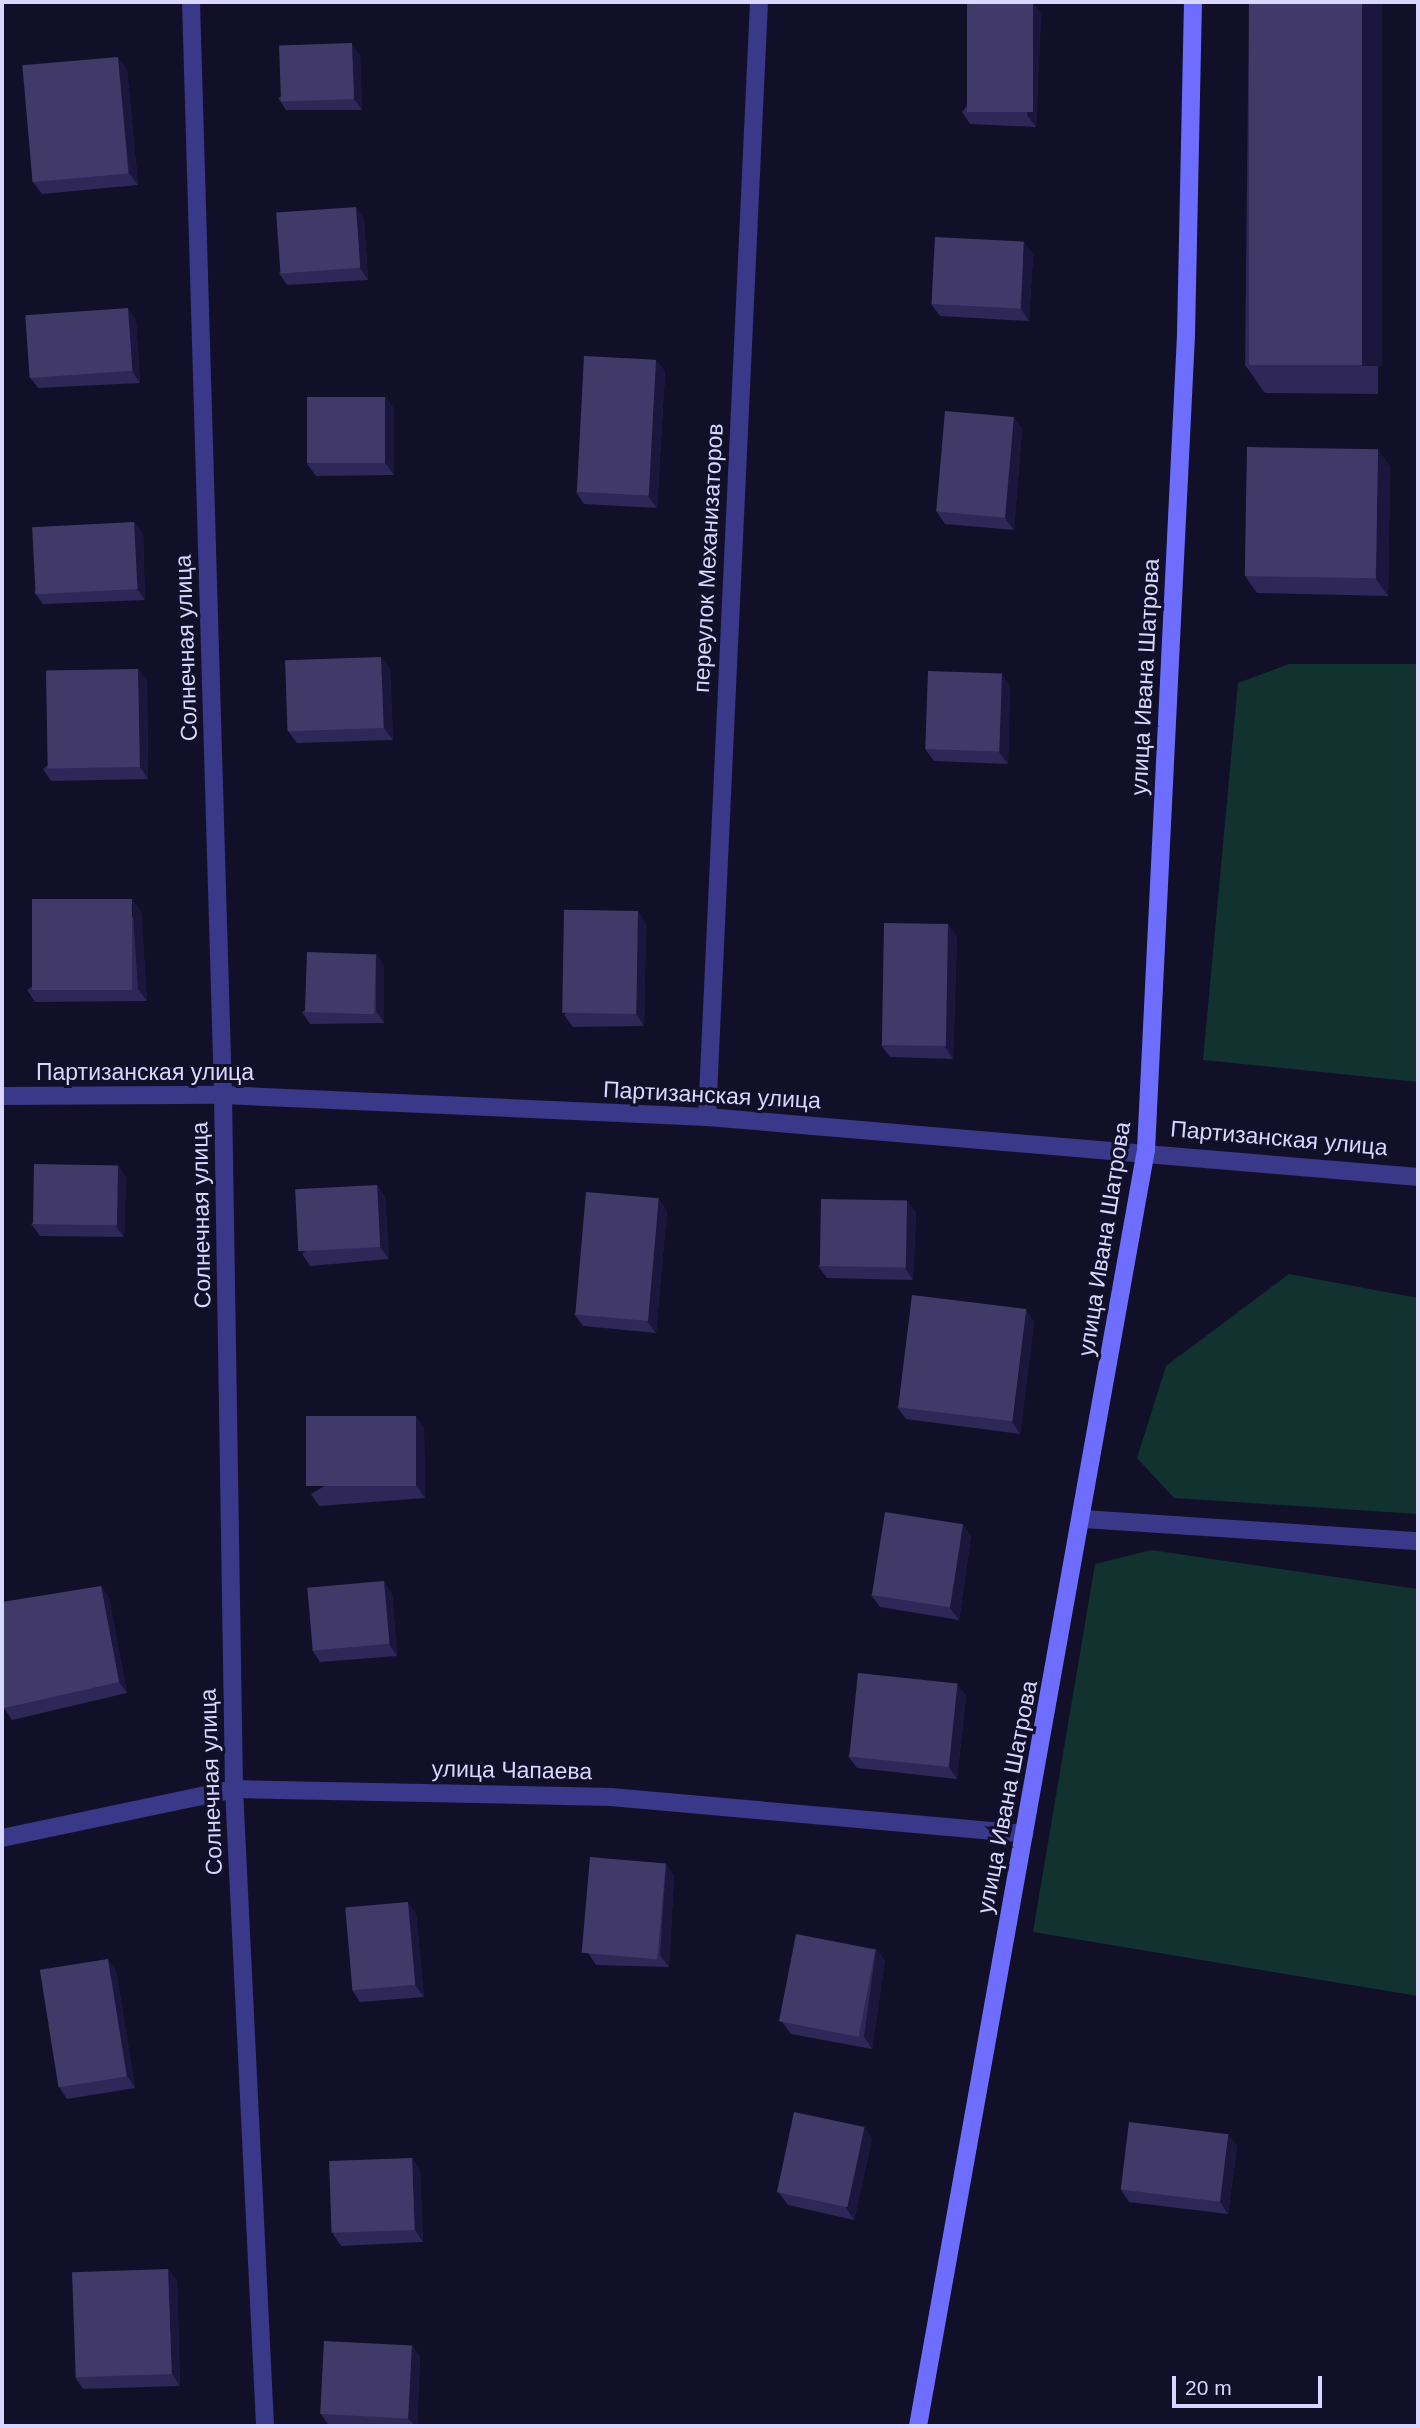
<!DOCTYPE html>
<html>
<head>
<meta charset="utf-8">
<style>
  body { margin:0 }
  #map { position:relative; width:1420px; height:2428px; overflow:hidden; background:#120f28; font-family:Helvetica,sans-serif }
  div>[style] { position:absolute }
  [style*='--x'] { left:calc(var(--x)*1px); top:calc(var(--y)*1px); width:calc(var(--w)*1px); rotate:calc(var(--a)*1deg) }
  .green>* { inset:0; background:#123230 }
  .service>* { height:18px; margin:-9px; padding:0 9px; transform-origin:9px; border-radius:9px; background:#393889 }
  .minor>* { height:18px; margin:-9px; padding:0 9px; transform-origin:9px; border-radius:9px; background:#393889 }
  .secondary>* { height:18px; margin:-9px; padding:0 9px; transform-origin:9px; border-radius:9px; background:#6d6eff }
  .wall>* { inset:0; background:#2f2757 }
  .shaded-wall>* { inset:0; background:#1c163c; transform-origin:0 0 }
  .building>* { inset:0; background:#413a69; transform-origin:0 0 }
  span { translate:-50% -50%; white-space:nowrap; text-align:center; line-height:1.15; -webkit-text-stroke:6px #120f28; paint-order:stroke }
  .street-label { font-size:23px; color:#d9d6ff }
  .frame { position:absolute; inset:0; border:4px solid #d9d6ff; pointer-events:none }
  .scale { position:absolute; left:1172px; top:2376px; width:150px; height:32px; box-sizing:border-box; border:4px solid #d9d6ff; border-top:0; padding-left:9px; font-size:21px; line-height:24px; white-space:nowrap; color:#d9d6ff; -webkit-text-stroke:5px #120f28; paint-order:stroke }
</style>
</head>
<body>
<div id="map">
  <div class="green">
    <div style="clip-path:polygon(1289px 664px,1418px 664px,1418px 1082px,1203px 1060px,1238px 683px)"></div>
    <div style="clip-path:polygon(1289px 1274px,1418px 1298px,1418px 1514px,1174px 1498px,1137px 1458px,1166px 1366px)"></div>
    <div style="clip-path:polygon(1151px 1550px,1418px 1589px,1418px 1996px,1033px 1932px,1095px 1564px)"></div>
  </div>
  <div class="service">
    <div style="--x:707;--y:1117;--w:1116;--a:-87.33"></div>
    <div style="--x:1084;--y:1519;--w:335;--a:3.8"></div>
  </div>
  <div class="minor">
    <div style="--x:191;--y:2;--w:1093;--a:88.32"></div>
    <div style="--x:223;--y:1095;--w:694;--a:89.09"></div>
    <div style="--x:234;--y:1789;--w:638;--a:87.21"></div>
    <div style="--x:2;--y:1096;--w:221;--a:-0.3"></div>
    <div style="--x:223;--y:1095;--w:484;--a:2.6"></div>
    <div style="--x:707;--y:1117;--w:714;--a:4.82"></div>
    <div style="--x:2;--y:1838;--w:237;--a:-11.9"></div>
    <div style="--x:234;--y:1789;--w:377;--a:1.2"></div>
    <div style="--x:611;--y:1797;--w:415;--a:5.1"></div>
  </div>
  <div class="secondary">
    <div style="--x:918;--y:2426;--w:1296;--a:-79.87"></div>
    <div style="--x:1146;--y:1150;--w:816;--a:-87.19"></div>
    <div style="--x:1186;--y:335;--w:333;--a:-88.8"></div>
  </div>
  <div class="wall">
    <div style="clip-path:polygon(84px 2px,133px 2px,133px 3px)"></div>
    <div style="clip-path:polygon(1249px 2px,1382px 2px,1378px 394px,1265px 393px,1245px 365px)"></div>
    <div style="clip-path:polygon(1041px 14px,1036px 127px,970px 124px,962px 112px)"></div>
    <div style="clip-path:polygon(360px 55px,362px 110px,286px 110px,278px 98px)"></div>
    <div style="clip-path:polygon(127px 69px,138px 185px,42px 194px,33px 182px)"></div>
    <div style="clip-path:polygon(364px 219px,368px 280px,287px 285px,279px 273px)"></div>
    <div style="clip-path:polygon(1033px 254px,1029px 321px,940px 316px,931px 304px)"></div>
    <div style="clip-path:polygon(136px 320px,140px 383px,38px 388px,29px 376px)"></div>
    <div style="clip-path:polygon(656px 360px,665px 372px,657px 508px,584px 504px,576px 492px)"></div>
    <div style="clip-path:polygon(385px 397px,394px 409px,394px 475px,316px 476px,307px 464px)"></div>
    <div style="clip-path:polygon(1014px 417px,1022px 429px,1014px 530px,945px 524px,937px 512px)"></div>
    <div style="clip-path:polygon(1378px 450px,1390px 467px,1388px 596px,1257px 593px,1245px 576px)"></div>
    <div style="clip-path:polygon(134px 522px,143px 534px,145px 600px,43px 604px,34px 592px)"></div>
    <div style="clip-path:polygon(390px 669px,393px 740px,297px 743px,288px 731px)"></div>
    <div style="clip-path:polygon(147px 681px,148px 779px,51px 781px,43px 769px)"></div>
    <div style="clip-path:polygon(1010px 686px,1008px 764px,934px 761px,925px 749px)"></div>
    <div style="clip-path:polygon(141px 911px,147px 1001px,35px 1002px,27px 990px)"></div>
    <div style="clip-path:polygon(646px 923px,644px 1026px,573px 1027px,564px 1015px)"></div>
    <div style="clip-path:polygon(957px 936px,953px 1059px,890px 1057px,881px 1045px)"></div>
    <div style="clip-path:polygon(376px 954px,384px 966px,384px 1023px,310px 1024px,302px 1012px)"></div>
    <div style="clip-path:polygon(118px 1165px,126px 1177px,124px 1237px,40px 1236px,31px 1224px)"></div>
    <div style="clip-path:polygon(377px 1185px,385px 1197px,389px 1259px,310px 1266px,302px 1254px)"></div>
    <div style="clip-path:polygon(907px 1201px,916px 1213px,913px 1280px,827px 1278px,818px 1266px)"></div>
    <div style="clip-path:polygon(667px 1210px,656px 1333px,583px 1326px,574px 1314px)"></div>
    <div style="clip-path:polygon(1026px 1310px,1034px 1322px,1020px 1434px,906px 1419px,897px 1407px)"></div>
    <div style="clip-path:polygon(424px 1427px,425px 1498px,319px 1506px,311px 1494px)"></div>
    <div style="clip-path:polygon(971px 1536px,959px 1620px,880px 1607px,871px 1595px)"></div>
    <div style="clip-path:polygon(101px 1586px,109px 1598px,127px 1693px,12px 1720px,4px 1708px)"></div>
    <div style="clip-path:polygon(392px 1593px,397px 1656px,320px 1662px,312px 1650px)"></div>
    <div style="clip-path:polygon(957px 1684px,966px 1696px,957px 1779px,857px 1768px,848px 1756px)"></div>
    <div style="clip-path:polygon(666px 1864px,674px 1876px,669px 1967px,596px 1965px,588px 1953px)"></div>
    <div style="clip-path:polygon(416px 1914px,424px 1997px,360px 2002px,352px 1990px)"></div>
    <div style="clip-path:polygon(876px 1949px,885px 1961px,872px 2049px,791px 2034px,782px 2022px)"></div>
    <div style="clip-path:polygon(116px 1971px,135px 2088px,67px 2099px,59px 2087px)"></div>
    <div style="clip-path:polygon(864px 2127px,872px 2139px,854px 2220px,788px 2205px,779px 2193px)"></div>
    <div style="clip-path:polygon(1228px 2134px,1237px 2146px,1228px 2214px,1129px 2202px,1121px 2190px)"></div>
    <div style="clip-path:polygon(412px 2158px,420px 2170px,423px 2242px,341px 2246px,333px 2234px)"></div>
    <div style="clip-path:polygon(168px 2269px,177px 2281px,180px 2386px,83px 2389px,75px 2377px)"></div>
    <div style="clip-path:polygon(412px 2345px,420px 2357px,417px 2426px,329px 2426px,321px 2414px)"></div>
  </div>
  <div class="shaded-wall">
    <div style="clip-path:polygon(1033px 2px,1041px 14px,1036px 127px,1027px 115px)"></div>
    <div style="left:1362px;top:2px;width:20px;height:364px"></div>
    <div style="clip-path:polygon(352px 43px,360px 55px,362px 110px,354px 99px)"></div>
    <div style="clip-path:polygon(118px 57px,127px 69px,138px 185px,129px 173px)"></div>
    <div style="clip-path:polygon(356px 207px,364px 219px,368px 280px,360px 268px)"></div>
    <div style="clip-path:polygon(1024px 242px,1033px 254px,1029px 321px,1021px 309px)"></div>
    <div style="clip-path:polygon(128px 308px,136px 320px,140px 383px,132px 371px)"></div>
    <div style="clip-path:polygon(656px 360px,665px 372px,657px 508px,648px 496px)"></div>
    <div style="clip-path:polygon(385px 397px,394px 409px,394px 475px,385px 463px)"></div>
    <div style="clip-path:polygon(1014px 417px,1022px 429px,1014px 530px,1005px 518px)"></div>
    <div style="clip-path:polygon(1378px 450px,1390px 467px,1388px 596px,1376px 579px)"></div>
    <div style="clip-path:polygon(134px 522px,143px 534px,145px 600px,137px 589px)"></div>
    <div style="clip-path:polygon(381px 657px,390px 669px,393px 740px,384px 728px)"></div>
    <div style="clip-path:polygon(138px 669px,147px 681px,148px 779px,140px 767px)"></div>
    <div style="clip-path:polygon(1002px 674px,1010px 686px,1008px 764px,999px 752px)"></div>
    <div style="clip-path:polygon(132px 899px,141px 911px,147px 1001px,138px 989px)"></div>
    <div style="clip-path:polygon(638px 911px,646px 923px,644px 1026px,636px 1014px)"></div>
    <div style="clip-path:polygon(948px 924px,957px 936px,953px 1059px,945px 1047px)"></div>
    <div style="clip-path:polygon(376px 954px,384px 966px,384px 1023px,376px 1011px)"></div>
    <div style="clip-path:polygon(118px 1165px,126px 1177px,124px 1237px,115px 1225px)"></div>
    <div style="clip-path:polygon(377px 1185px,385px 1197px,389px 1259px,380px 1247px)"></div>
    <div style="clip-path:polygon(659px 1199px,667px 1210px,656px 1333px,647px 1321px)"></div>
    <div style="clip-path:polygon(907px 1201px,916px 1213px,913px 1280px,905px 1268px)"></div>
    <div style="clip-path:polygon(1026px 1310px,1034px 1322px,1020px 1434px,1012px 1422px)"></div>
    <div style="clip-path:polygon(416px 1416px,424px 1427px,425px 1498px,416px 1486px)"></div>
    <div style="clip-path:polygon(963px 1524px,971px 1536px,959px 1620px,950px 1608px)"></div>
    <div style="clip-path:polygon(384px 1581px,392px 1593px,397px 1656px,389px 1644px)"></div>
    <div style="clip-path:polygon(101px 1586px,109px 1598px,127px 1693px,119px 1682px)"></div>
    <div style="clip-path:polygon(957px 1684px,966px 1696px,957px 1779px,949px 1767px)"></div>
    <div style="clip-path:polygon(666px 1864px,674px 1876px,669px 1967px,660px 1955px)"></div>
    <div style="clip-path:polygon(408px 1902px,416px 1914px,424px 1997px,415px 1985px)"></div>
    <div style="clip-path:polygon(876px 1949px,885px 1961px,872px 2049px,864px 2037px)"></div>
    <div style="clip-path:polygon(108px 1959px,116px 1971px,135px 2088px,127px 2076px)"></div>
    <div style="clip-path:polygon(864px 2127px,872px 2139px,854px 2220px,846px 2208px)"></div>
    <div style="clip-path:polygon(1228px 2134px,1237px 2146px,1228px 2214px,1220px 2202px)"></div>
    <div style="clip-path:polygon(412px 2158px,420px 2170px,423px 2242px,415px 2230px)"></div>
    <div style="clip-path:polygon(168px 2269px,177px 2281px,180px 2386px,172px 2374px)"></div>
    <div style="clip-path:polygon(412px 2345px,420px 2357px,417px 2426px,415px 2426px,408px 2418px)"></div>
  </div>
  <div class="building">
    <div style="left:967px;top:2px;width:66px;height:110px"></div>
    <div style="left:1249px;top:2px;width:113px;height:363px"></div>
    <div style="left:352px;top:43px;width:56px;height:73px;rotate:88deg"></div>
    <div style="left:118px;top:57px;width:117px;height:96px;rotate:85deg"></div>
    <div style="left:356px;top:207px;width:61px;height:80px;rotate:86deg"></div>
    <div style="left:935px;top:237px;width:89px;height:67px;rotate:3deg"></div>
    <div style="left:128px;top:308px;width:63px;height:103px;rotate:86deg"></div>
    <div style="left:584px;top:356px;width:72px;height:136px;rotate:3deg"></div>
    <div style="left:385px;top:397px;width:66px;height:78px;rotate:90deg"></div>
    <div style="left:945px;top:411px;width:69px;height:101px;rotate:5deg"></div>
    <div style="left:1247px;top:447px;width:131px;height:129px;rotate:1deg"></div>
    <div style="left:134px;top:522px;width:67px;height:102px;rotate:87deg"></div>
    <div style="left:381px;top:657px;width:71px;height:96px;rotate:88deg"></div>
    <div style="left:138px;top:669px;width:98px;height:92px;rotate:89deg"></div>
    <div style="left:928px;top:671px;width:74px;height:78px;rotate:2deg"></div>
    <div style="left:32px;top:899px;width:100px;height:91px"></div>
    <div style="left:638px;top:911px;width:103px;height:74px;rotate:91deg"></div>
    <div style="left:884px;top:923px;width:64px;height:122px;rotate:1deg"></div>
    <div style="left:307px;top:952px;width:69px;height:60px;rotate:2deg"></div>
    <div style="left:34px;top:1164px;width:84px;height:60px;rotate:1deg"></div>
    <div style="left:377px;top:1185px;width:62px;height:82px;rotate:87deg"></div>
    <div style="left:586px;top:1192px;width:73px;height:123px;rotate:5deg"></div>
    <div style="left:821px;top:1199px;width:86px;height:67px;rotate:1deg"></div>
    <div style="left:912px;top:1295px;width:115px;height:113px;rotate:7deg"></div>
    <div style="left:416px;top:1416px;width:70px;height:110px;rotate:90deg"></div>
    <div style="left:885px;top:1512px;width:79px;height:84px;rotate:9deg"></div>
    <div style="left:384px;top:1581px;width:63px;height:77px;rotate:85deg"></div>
    <div style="clip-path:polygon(101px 1586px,119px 1682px,4px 1708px,2px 1695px,2px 1602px)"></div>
    <div style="left:858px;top:1673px;width:100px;height:84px;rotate:6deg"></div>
    <div style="left:590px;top:1857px;width:76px;height:96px;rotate:5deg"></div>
    <div style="left:408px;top:1902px;width:83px;height:63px;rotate:85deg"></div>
    <div style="left:796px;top:1934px;width:81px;height:89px;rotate:11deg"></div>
    <div style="left:108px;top:1959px;width:119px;height:69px;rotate:81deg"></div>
    <div style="left:794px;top:2112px;width:72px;height:82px;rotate:12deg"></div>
    <div style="left:1129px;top:2122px;width:100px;height:68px;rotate:7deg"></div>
    <div style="left:412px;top:2158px;width:72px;height:83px;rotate:88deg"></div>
    <div style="left:168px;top:2269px;width:105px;height:96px;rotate:88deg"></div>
    <div style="left:324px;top:2341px;width:88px;height:73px;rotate:3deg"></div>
  </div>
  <div class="street-label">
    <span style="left:708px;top:558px;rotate:-87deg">переулок Механизаторов</span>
    <span style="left:186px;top:648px;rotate:-92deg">Солнечная улица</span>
    <span style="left:1145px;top:677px;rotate:-87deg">улица Ивана Шатрова</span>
    <span style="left:145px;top:1072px">Партизанская улица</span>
    <span style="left:712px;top:1095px;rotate:3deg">Партизанская улица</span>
    <span style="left:1279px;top:1138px;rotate:5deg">Партизанская улица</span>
    <span style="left:201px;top:1215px;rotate:-91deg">Солнечная улица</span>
    <span style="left:1104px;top:1239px;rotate:-81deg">улица Ивана Шатрова</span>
    <span style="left:512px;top:1770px;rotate:1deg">улица Чапаева</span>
    <span style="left:211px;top:1782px;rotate:-92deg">Солнечная улица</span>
    <span style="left:1007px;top:1797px;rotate:-79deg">улица Ивана Шатрова</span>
  </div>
  <div class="frame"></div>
  <div class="scale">20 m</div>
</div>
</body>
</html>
